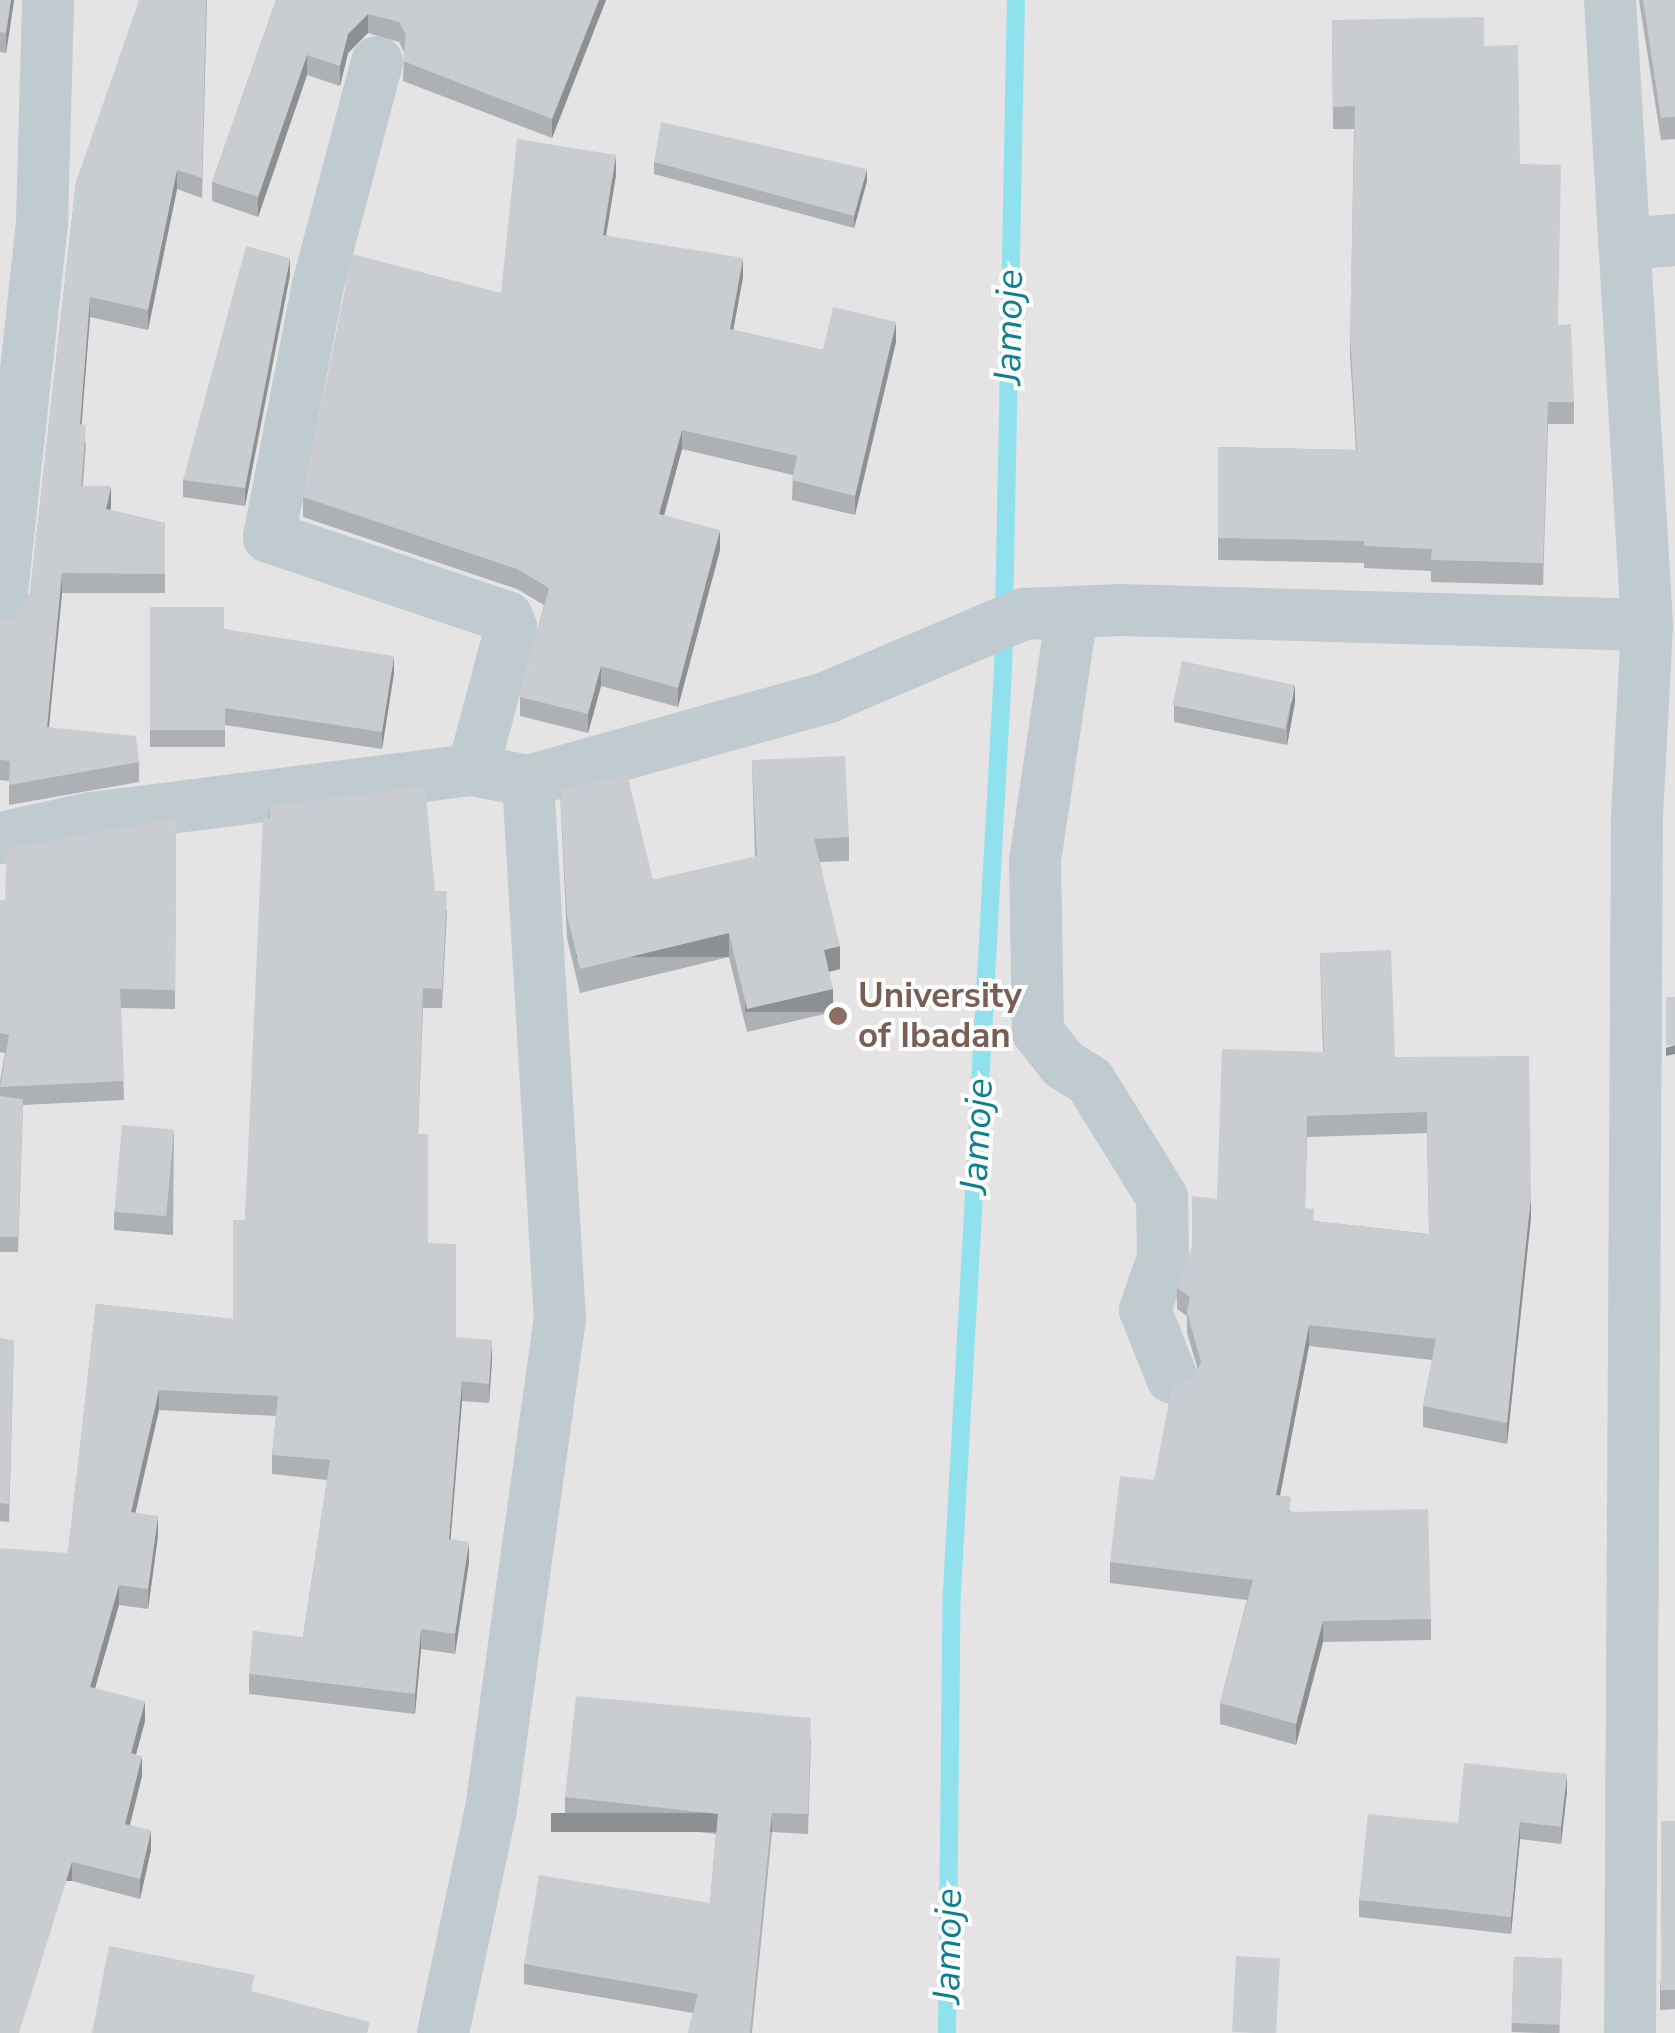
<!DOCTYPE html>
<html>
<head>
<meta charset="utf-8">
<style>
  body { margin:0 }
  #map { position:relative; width:1675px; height:2033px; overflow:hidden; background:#f4f2f2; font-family:"Nunito Sans",sans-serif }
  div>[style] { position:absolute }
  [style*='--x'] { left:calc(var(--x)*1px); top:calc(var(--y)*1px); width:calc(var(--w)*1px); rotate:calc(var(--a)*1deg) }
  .education>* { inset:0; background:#e5e3e4; transform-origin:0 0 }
  .stream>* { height:18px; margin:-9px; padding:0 9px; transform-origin:9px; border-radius:9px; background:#8fe1ed }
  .street>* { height:52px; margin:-26px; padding:0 26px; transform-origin:26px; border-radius:26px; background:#c0cad1 }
  .wall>* { inset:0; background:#adb0b4; transform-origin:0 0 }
  .shaded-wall>* { inset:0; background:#8d9092; transform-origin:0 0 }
  .building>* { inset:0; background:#c9cdd1; transform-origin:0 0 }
  .dots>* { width:28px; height:28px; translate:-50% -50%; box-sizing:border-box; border:5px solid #fff; border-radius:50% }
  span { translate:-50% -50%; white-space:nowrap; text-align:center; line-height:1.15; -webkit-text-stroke:8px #fff; paint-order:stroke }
  .education-label { font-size:35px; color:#785e54; font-weight:700 }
  .left { translate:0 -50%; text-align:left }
  .water-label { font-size:38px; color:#0d7f90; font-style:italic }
</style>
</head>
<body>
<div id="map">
  <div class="education">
    <div style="left:0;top:0;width:1675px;height:2033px"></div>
  </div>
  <div class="stream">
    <div style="--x:947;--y:2033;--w:442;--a:-89.4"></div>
    <div style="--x:952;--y:1591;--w:923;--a:-86.83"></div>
    <div style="--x:1003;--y:669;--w:669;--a:-88.89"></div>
  </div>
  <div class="street">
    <div style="--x:1610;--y:0;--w:626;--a:86.61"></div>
    <div style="--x:1647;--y:625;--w:194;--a:93"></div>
    <div style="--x:1637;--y:819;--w:1214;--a:90.33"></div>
    <div style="--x:377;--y:62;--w:231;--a:104.8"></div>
    <div style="--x:318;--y:285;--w:257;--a:101"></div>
    <div style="--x:269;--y:537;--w:251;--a:18.6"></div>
    <div style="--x:507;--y:617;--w:11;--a:68"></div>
    <div style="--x:511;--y:627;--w:148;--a:104.9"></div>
    <div style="--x:1624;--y:244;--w:51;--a:-4.5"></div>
    <div style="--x:0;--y:610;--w:391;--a:-83.8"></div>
    <div style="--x:42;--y:221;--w:221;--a:-88.4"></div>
    <div style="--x:1072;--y:613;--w:251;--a:98.5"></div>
    <div style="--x:1035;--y:861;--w:171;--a:89"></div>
    <div style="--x:1038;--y:1032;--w:41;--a:52"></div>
    <div style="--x:1063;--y:1064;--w:32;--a:32"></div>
    <div style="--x:1090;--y:1081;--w:137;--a:58.2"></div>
    <div style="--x:1162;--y:1197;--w:61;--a:89.1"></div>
    <div style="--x:1163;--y:1258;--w:55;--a:109.1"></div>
    <div style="--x:1145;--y:1310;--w:73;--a:68.3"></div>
    <div style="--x:0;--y:838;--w:93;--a:-12.4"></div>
    <div style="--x:91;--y:818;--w:385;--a:-7.2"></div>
    <div style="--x:473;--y:770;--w:56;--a:11.3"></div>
    <div style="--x:528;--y:781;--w:312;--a:-15.6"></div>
    <div style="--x:828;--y:697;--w:213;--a:-23"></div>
    <div style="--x:1024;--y:614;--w:97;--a:-2.4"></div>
    <div style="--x:1121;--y:610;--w:526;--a:1.63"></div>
    <div style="--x:443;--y:2033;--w:229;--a:-77.9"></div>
    <div style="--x:491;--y:1809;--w:494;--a:-82"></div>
    <div style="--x:560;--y:1320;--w:540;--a:-93.4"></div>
  </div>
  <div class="wall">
    <div style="clip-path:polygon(0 0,14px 0,6px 53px,0 52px)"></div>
    <div style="clip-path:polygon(207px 0,202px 198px,177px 189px,148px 330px,90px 317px,81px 424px,86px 444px,83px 486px,111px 506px,110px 510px,165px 523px,165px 593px,62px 593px,49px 727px,139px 762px,139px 782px,9px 805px,9px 781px,0 780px,0 617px,11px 618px,30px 593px,76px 182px)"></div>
    <div style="clip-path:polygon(276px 0,606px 0,552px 138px,403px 81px,404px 52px,399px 42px,368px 33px,348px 53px,340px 86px,307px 75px,258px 217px,212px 201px,212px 182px)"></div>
    <div style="clip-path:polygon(1639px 0,1675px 0,1675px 139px,1661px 140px)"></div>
    <div style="clip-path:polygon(1332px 20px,1484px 46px,1520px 164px,1558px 325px,1574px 402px,1574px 424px,1548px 424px,1543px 585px,1431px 582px,1431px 571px,1364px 568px,1364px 563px,1218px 560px,1218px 447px,1356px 450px,1350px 354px,1354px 129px,1333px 129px)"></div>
    <div style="clip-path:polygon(654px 162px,867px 181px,854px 228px,654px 174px)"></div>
    <div style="clip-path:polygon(616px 175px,606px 235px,743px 277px,733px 330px,823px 350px,896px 342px,855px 515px,792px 500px,793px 475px,682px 449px,664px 516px,720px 550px,678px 707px,601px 686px,588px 733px,520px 716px,520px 697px,544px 605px,517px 589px,303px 517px,303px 497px)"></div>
    <div style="clip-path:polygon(290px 275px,245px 506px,183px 497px,183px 480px)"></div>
    <div style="clip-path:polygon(150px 607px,224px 629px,394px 673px,382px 749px,225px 725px,225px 747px,150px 747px)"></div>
    <div style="clip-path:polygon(1295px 702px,1287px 745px,1174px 722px,1174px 705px)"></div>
    <div style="clip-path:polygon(752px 760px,849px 837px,849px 861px,820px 862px,840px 969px,829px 972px,833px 1012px,747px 1032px,729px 957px,580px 993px,567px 938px,560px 790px,653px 880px,755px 857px)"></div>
    <div style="clip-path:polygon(269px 806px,435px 891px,447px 911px,442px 1008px,423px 1008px,418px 1134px,428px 1243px,456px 1337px,492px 1360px,489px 1403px,462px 1401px,450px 1539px,469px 1562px,455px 1654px,421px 1649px,415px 1714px,249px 1694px,249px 1674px,303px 1637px,327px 1480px,272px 1474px,272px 1455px,276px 1416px,159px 1410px,135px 1513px,158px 1536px,148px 1609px,119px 1605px,95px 1688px,145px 1721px,136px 1754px,142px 1776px,130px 1825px,151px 1850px,140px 1899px,72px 1881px,68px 1553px,96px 1304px,233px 1319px,245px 1220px)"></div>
    <div style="clip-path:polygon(176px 818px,175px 1009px,121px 1008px,124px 1100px,23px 1105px,18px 1252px,0 1252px,0 1082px,5px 1053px,0 1052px,0 900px,5px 900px)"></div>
    <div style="clip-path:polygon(evenodd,1320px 953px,1395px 1057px,1531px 1217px,1507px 1444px,1423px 1427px,1423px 1406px,1432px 1360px,1309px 1346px,1280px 1495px,1291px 1512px,1431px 1619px,1431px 1640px,1323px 1642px,1296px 1745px,1220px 1724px,1220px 1703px,1247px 1600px,1110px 1583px,1110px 1562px,1154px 1480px,1198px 1370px,1187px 1333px,1187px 1316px,1177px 1309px,1177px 1288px,1217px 1199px,1323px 1052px,1320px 953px,1427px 1133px,1429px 1234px,1314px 1221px,1305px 1208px,1307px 1137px,1427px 1133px)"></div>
    <div style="clip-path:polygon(174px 1130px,173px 1235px,114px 1230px,114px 1212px)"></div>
    <div style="clip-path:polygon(0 1338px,14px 1341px,9px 1522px,0 1521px)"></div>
    <div style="clip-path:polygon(811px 1738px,808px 1834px,772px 1832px,752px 2033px,688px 2033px,693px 2013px,524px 1984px,524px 1964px,710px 1903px,716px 1834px,565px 1817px,565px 1797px)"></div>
    <div style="clip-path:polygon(1567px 1791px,1561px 1844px,1520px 1839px,1511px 1934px,1359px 1917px,1359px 1900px,1458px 1823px)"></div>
    <div style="clip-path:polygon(1675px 1821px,1675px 2009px,1660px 2010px,1660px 1990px)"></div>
    <div style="left:1514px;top:1957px;width:48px;height:75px;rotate:2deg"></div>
  </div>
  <div class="shaded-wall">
    <div style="clip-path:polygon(11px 0,14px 0,6px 53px,6px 33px)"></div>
    <div style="clip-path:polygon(599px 0,606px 0,552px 138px,552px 119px)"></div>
    <div style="clip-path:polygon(368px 14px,368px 33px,348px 53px,340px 86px,340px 66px,348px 34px)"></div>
    <div style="clip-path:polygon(307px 55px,307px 75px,258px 217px,258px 197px)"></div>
    <div style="clip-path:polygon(616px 155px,616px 175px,603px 254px,603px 235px)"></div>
    <div style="clip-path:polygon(867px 169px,867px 181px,854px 228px,854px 216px)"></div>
    <div style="clip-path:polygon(177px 170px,177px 189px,148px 330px,148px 310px)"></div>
    <div style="clip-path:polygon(290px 258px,290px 275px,245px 506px,245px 488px)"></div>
    <div style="clip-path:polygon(743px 258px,743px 277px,730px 348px,730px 329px)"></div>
    <div style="clip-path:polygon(90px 297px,90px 317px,80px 444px,80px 424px)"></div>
    <div style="clip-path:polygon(896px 322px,896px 342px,855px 515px,855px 496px)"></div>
    <div style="clip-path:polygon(682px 430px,682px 449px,659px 534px,659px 514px)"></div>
    <div style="clip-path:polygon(111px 486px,111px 506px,106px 529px,106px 509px)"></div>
    <div style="clip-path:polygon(720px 530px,720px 550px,678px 707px,678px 688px)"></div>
    <div style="clip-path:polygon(62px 573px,62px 593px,47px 746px,47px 727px)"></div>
    <div style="clip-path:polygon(394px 656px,394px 673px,382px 749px,382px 732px)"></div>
    <div style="clip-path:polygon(601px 666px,601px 686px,588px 733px,588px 714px)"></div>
    <div style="clip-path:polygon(1295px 684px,1295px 702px,1287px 745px,1287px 728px)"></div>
    <div style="left:729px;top:933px;width:24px;height:153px;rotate:90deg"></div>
    <div style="clip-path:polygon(840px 946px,840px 969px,824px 973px,824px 950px)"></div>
    <div style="left:833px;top:989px;width:23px;height:88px;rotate:90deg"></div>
    <div style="clip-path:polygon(1675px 1045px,1675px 1054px,1666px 1056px,1666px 1048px)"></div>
    <div style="clip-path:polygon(1531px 1196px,1531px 1217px,1507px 1444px,1507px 1423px)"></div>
    <div style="clip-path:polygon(1309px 1325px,1309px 1346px,1276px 1516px,1276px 1495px)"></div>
    <div style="clip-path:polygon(492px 1340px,492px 1360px,489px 1403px,489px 1384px)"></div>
    <div style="clip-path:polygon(462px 1381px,462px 1401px,449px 1559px,449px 1539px)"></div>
    <div style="clip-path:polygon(159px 1390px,159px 1410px,131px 1532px,131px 1512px)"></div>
    <div style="clip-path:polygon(158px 1516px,158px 1536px,148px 1609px,148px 1589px)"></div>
    <div style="clip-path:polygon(469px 1542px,469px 1562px,455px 1654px,455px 1634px)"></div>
    <div style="clip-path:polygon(119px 1585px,119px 1605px,90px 1706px,90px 1687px)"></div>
    <div style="clip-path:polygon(1323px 1621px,1323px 1642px,1296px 1745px,1296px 1724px)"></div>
    <div style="clip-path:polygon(421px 1629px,421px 1649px,415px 1714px,415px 1694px)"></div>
    <div style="clip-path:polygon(145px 1701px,145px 1721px,131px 1773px,131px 1753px)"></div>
    <div style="clip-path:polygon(142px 1756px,142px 1776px,125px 1844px,125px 1824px)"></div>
    <div style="clip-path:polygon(1567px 1774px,1567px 1791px,1561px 1844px,1561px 1827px)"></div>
    <div style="left:772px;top:1813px;width:19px;height:221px;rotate:90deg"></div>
    <div style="clip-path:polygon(1520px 1822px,1520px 1839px,1511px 1934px,1511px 1917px)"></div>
    <div style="clip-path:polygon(151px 1830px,151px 1850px,140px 1899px,140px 1879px)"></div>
    <div style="left:72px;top:1862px;width:19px;height:179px;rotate:90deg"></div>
  </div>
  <div class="building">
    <div style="clip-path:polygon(0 0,11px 0,6px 33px,0 32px)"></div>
    <div style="clip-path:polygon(139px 0,206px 0,202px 178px,177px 170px,148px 310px,90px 297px,80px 424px,86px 425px,81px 486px,111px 486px,106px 509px,165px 523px,165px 574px,62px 573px,47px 727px,136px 736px,139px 762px,9px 785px,10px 761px,0 760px,0 617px,11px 618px,30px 593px,76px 182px)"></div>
    <div style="clip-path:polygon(276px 0,599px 0,552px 119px,403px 61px,406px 35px,399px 22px,368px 14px,348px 34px,340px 66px,307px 55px,258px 197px,212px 182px)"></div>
    <div style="clip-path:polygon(1643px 0,1675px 0,1675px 117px,1661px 118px)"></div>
    <div style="clip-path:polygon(1484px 17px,1484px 46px,1518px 45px,1520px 164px,1561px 165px,1558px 325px,1571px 324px,1574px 402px,1548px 402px,1543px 563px,1431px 560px,1432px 549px,1364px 546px,1364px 541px,1218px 538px,1218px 447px,1357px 450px,1350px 332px,1355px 106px,1333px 107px,1332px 20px)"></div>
    <div style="clip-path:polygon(661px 122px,867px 169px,854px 216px,654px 162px)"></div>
    <div style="clip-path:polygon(517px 139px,616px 155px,603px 235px,743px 258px,730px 329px,823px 350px,833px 307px,896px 322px,855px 496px,792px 480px,797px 456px,682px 430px,659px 514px,720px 530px,678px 688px,601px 666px,588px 714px,520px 697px,549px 588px,517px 569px,303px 497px,352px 254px,501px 293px)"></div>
    <div style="clip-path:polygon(246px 246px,290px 258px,245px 488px,183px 480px)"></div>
    <div style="clip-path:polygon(150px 607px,224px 607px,224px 629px,394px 656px,382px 732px,225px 708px,225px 730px,150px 730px)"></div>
    <div style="left:1182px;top:661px;width:115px;height:45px;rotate:12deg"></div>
    <div style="clip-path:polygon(845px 756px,849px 837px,814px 839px,840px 946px,824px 950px,833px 989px,747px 1009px,729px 933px,580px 969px,567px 915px,560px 790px,627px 774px,653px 880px,757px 856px,752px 760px)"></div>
    <div style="clip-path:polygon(425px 786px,435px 891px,447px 891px,442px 989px,423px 988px,418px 1134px,428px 1134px,428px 1243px,456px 1244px,456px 1337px,492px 1340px,489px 1384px,462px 1381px,449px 1539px,469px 1542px,455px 1634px,421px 1629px,415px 1694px,249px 1674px,253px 1631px,303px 1637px,330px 1460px,272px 1455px,278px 1396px,159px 1390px,131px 1512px,158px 1516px,148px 1589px,119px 1585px,90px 1687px,145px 1701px,131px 1753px,142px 1756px,125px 1824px,151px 1830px,140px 1879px,72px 1862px,19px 2033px,0 2033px,0 1548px,68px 1553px,96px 1304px,233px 1319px,233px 1220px,245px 1220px,263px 817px,270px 818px,269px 806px)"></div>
    <div style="clip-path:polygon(176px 818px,175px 990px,120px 989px,124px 1081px,0 1087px,9px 1035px,0 1033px,0 900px,5px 900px,7px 848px)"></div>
    <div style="clip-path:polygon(evenodd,1391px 950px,1395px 1057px,1529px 1056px,1531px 1196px,1507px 1423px,1423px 1406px,1436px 1339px,1309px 1325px,1276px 1495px,1291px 1497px,1289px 1512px,1428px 1509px,1431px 1619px,1323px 1621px,1296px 1724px,1220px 1703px,1253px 1580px,1110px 1562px,1120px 1476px,1154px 1480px,1172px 1386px,1195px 1376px,1201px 1362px,1187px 1312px,1190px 1297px,1177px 1288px,1192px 1246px,1192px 1196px,1217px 1199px,1222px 1049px,1324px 1052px,1320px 953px,1391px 950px,1427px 1112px,1429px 1234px,1313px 1221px,1314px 1209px,1305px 1208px,1307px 1116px,1427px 1112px)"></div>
    <div style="left:1675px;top:997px;width:48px;height:9px;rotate:90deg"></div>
    <div style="clip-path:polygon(0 1096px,23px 1099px,18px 1237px,0 1237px)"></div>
    <div style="left:122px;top:1125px;width:52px;height:87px;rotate:5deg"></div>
    <div style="clip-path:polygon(0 1338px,14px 1341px,9px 1504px,0 1503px)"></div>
    <div style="clip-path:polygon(576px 1696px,811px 1718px,808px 1814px,772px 1813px,750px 2033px,688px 2033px,698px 1994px,524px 1964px,539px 1875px,710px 1903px,718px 1814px,565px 1797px)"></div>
    <div style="clip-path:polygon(1464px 1763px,1567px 1774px,1561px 1827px,1520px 1822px,1511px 1917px,1359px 1900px,1368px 1814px,1458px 1823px)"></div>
    <div style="left:1661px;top:1821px;width:14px;height:169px"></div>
    <div style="clip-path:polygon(109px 1946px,255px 1975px,251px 1991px,370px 2022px,367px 2033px,92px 2033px)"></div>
    <div style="left:1236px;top:1956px;width:44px;height:76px;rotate:3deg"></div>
    <div style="left:1514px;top:1957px;width:48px;height:66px;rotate:2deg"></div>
  </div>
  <div class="dots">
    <div style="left:838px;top:1016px;background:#8d6e63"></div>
  </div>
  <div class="education-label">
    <span class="left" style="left:858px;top:1016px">University<br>of Ibadan</span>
  </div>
  <div class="water-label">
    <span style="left:1009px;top:327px;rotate:-89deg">Jamoje</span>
    <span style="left:977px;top:1136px;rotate:-87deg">Jamoje</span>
    <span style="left:948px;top:1946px;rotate:-89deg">Jamoje</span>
  </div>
</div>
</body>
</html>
